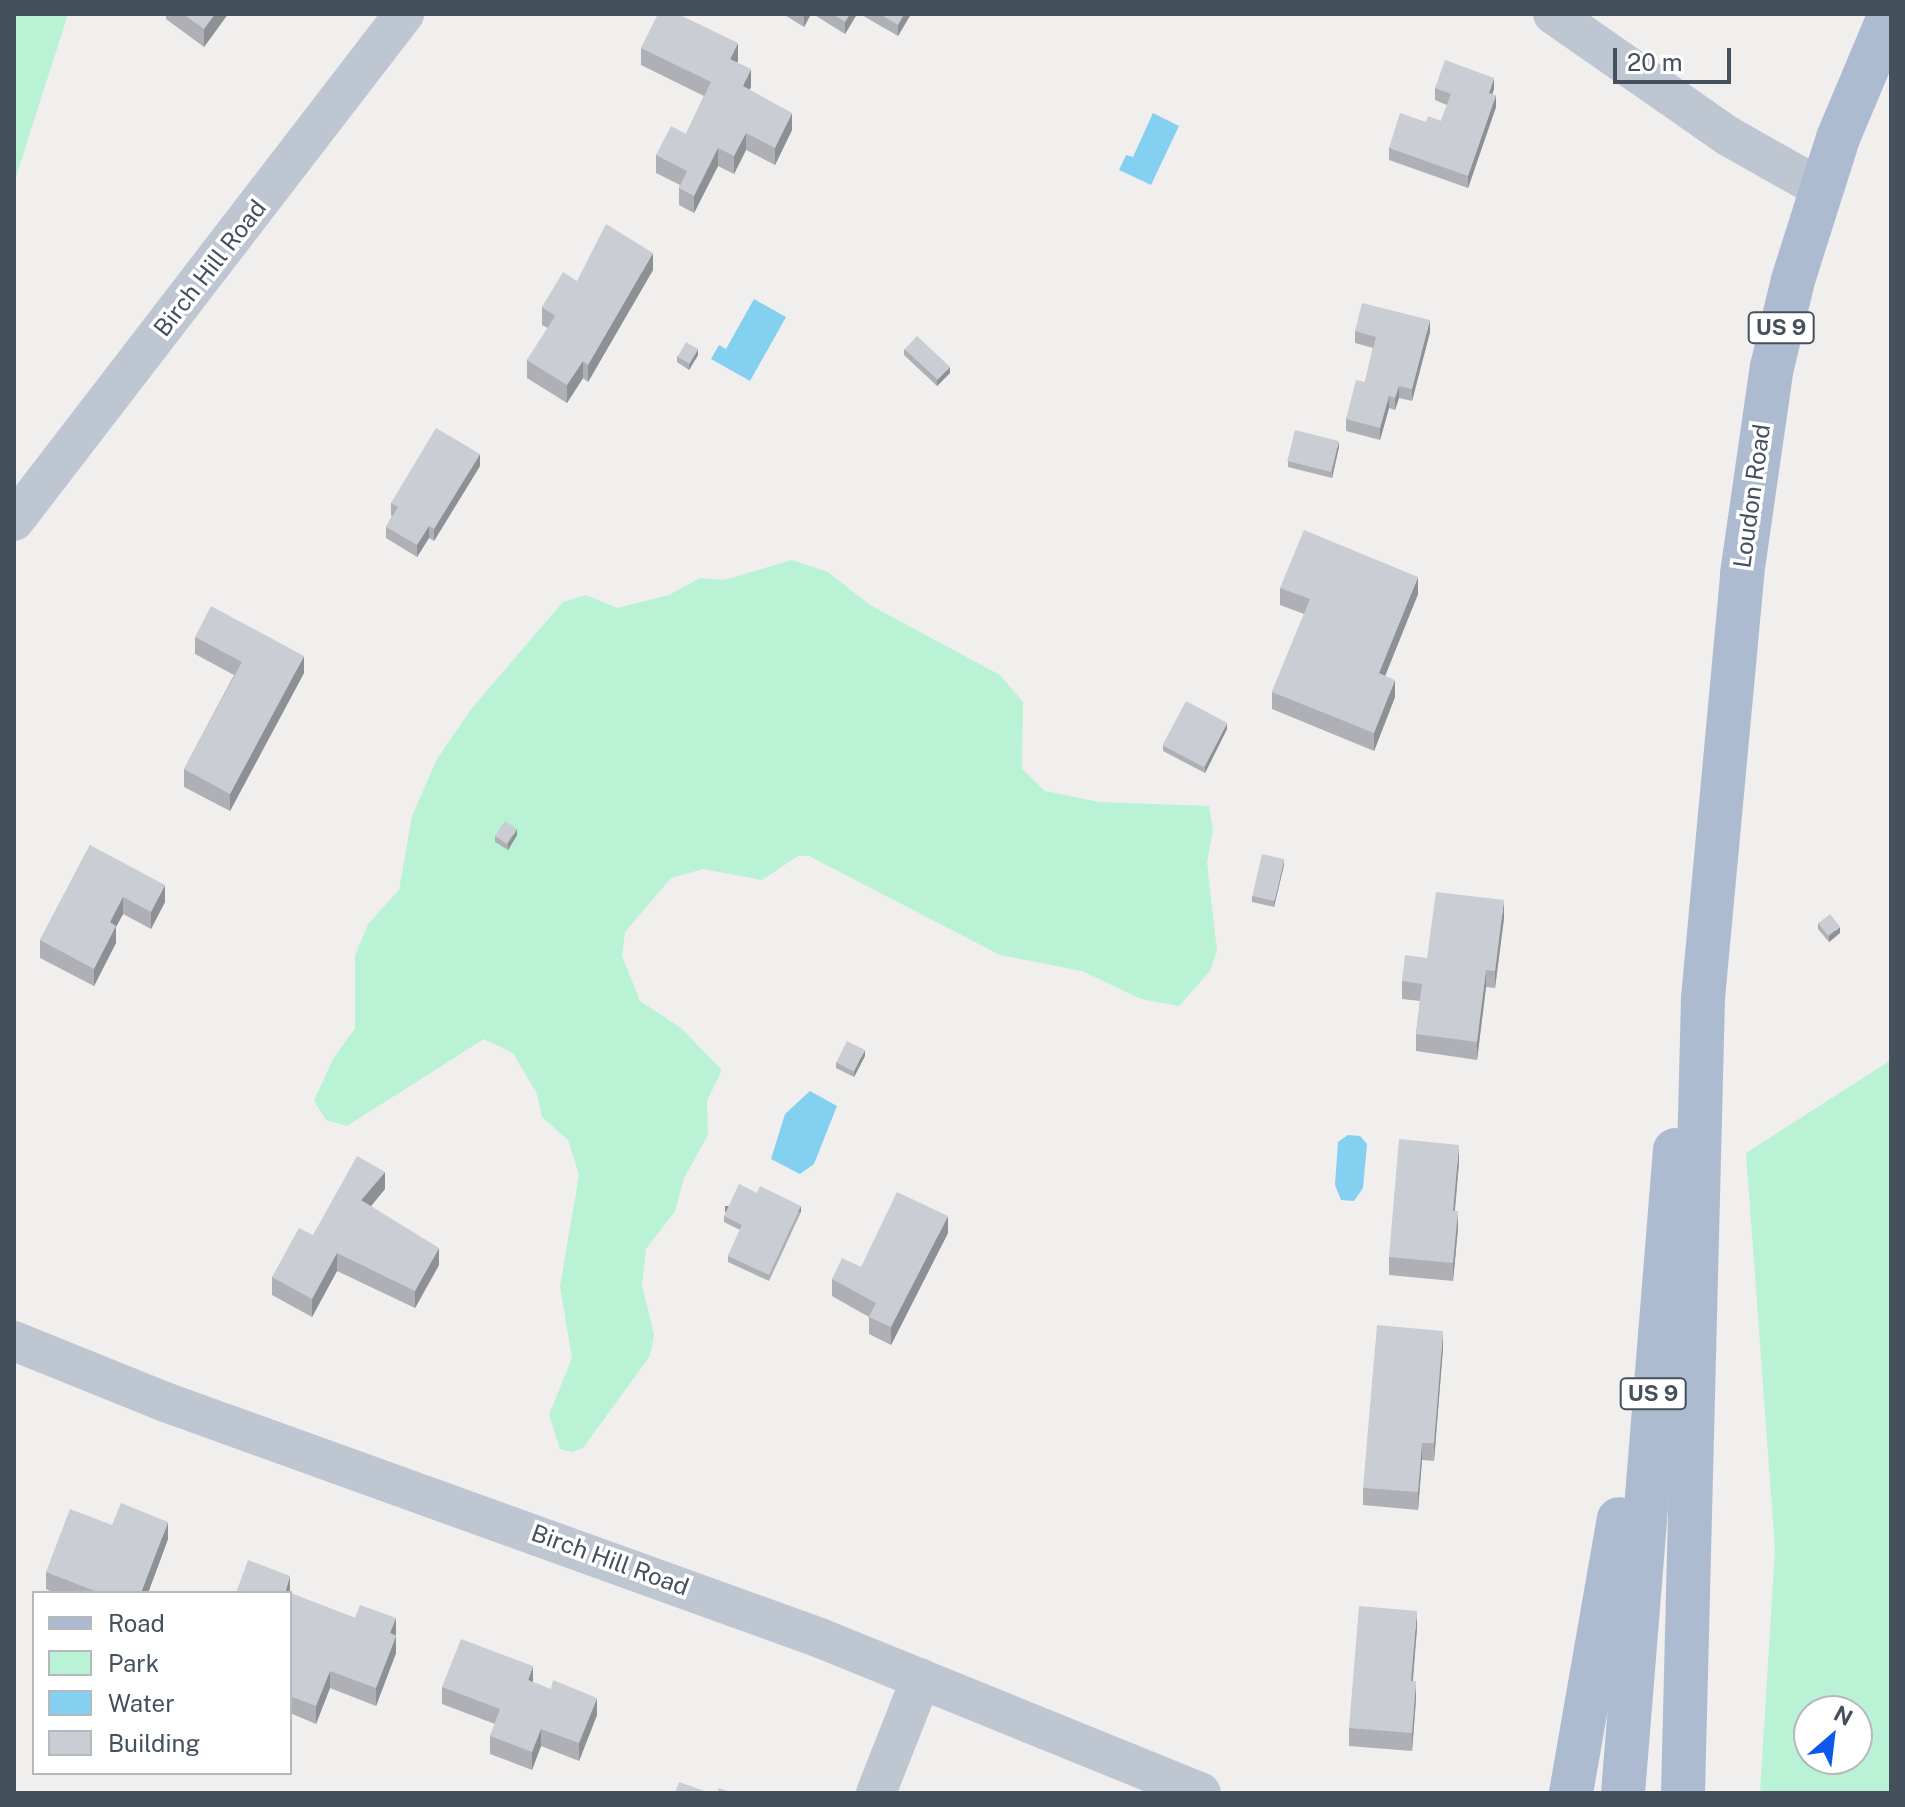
<!DOCTYPE html>
<html>
<head>
<meta charset="utf-8">
<style>
  body { margin:0 }
  #map { position:relative; width:1905px; height:1807px; overflow:hidden; background:#f1eeee; font-family:"Public Sans",sans-serif }
  div>[style] { position:absolute }
  [style*='--x'] { left:calc(var(--x)*1px); top:calc(var(--y)*1px); width:calc(var(--w)*1px); rotate:calc(var(--a)*1deg) }
  .green>* { inset:0; background:#baf2d5 }
  .water>* { inset:0; background:#84d0f1 }
  .minor>* { height:40px; margin:-20px; padding:0 20px; transform-origin:20px; border-radius:20px; background:#bec7d1 }
  .primary>* { height:44px; margin:-22px; padding:0 22px; transform-origin:22px; border-radius:22px; background:#acbbcf }
  .wall>* { inset:0; background:#aeb0b6 }
  .shaded-wall>* { inset:0; background:#8d9094; transform-origin:0 0 }
  .building>* { inset:0; background:#cacdd4; transform-origin:0 0 }
  span { translate:-50% -50%; white-space:nowrap; text-align:center; line-height:1.15; -webkit-text-stroke:7px #fff; paint-order:stroke }
  .shield-label span { padding:2px 6px; background:#fff; border:2px solid; border-radius:6px; -webkit-text-stroke-width:0 }
  .shield-label { font-size:22px; color:#45505d; font-weight:700 }
  .street-label { font-size:24px; color:#45505d }
  .frame { position:absolute; inset:0; border:16px solid #45505d; pointer-events:none }
  .legend { position:absolute; left:32px; top:1591px; width:260px; height:184px; box-sizing:border-box; background:#fff; border:2px solid #b5b9be; margin:0; padding:10px 14px; list-style:none; font-size:24px; color:#45505d }
  .legend li { display:flex; align-items:center; gap:16px; height:40px }
  .legend b { width:40px; border:2px solid #b5b9be }
  .north { position:absolute; left:1793px; top:1695px; width:80px; height:80px; box-sizing:border-box; background:#fff; border:2px solid #b5b9be; border-radius:50%; rotate:28deg; font-size:22px; font-weight:700; line-height:32px; text-align:center; color:#45505d }
  .north::after { content:''; display:block; margin:auto; width:28px; height:36px; background:#0e59ec; clip-path:polygon(50% 0,100% 100%,50% 72%,0 100%) }
  .scale { position:absolute; left:1613px; top:48px; width:118px; height:36px; box-sizing:border-box; border:4px solid #45505d; border-top:0; padding-left:10px; font-size:24px; line-height:28px; white-space:nowrap; color:#45505d; -webkit-text-stroke:6px #fff; paint-order:stroke }
</style>
</head>
<body>
<div id="map">
  <div class="green">
    <div style="clip-path:polygon(14px 14px,68px 14px,14px 183px)"></div>
    <div style="clip-path:polygon(792px 560px,828px 572px,870px 605px,1000px 675px,1023px 702px,1022px 769px,1045px 791px,1099px 802px,1209px 806px,1213px 830px,1207px 862px,1217px 951px,1210px 971px,1179px 1006px,1141px 999px,1082px 971px,1000px 955px,809px 856px,798px 856px,762px 880px,703px 869px,671px 878px,625px 932px,622px 956px,640px 1001px,681px 1028px,722px 1070px,707px 1101px,708px 1135px,684px 1178px,675px 1211px,646px 1249px,642px 1285px,654px 1335px,650px 1356px,583px 1448px,572px 1452px,560px 1449px,549px 1415px,572px 1358px,560px 1286px,579px 1175px,568px 1140px,542px 1117px,537px 1094px,513px 1053px,484px 1039px,347px 1126px,326px 1120px,314px 1101px,333px 1059px,355px 1028px,355px 956px,368px 924px,399px 890px,412px 816px,437px 759px,472px 708px,563px 602px,586px 595px,617px 608px,669px 595px,700px 578px,724px 580px)"></div>
    <div style="clip-path:polygon(evenodd,1891px 1060px,1891px 1793px,1760px 1793px,1775px 1549px,1746px 1153px,1891px 1060px,1809px 1711px,1857px 1711px,1857px 1759px,1809px 1759px,1809px 1711px)"></div>
  </div>
  <div class="water">
    <div style="clip-path:polygon(1153px 113px,1179px 126px,1151px 185px,1119px 170px,1126px 155px,1133px 157px)"></div>
    <div style="clip-path:polygon(754px 299px,786px 317px,750px 381px,711px 359px,719px 345px,726px 349px)"></div>
    <div style="clip-path:polygon(810px 1091px,837px 1106px,814px 1164px,800px 1174px,771px 1159px,785px 1114px)"></div>
    <div style="clip-path:polygon(1348px 1135px,1360px 1136px,1367px 1144px,1363px 1188px,1354px 1201px,1341px 1200px,1335px 1185px,1338px 1142px)"></div>
  </div>
  <div class="minor">
    <div style="--x:1553;--y:14;--w:213;--a:34.9"></div>
    <div style="--x:1728;--y:136;--w:106;--a:29.5"></div>
    <div style="--x:14;--y:521;--w:640;--a:-52.43"></div>
    <div style="--x:14;--y:1341;--w:163;--a:22"></div>
    <div style="--x:165;--y:1402;--w:696;--a:19.81"></div>
    <div style="--x:820;--y:1638;--w:411;--a:22.1"></div>
    <div style="--x:876;--y:1793;--w:123;--a:-68.5"></div>
  </div>
  <div class="primary">
    <div style="--x:1571;--y:1793;--w:278;--a:-80.1"></div>
    <div style="--x:1623;--y:1793;--w:645;--a:-85.38"></div>
    <div style="--x:1683;--y:1793;--w:795;--a:-88.56"></div>
    <div style="--x:1703;--y:998;--w:426;--a:-84.7"></div>
    <div style="--x:1742;--y:574;--w:209;--a:-81.8"></div>
    <div style="--x:1772;--y:367;--w:89;--a:-76.4"></div>
    <div style="--x:1793;--y:280;--w:149;--a:-72.4"></div>
    <div style="--x:1838;--y:138;--w:134;--a:-67.2"></div>
  </div>
  <div class="wall">
    <div style="clip-path:polygon(166px 14px,228px 14px,204px 47px,166px 19px)"></div>
    <div style="clip-path:polygon(783px 14px,811px 14px,804px 27px)"></div>
    <div style="clip-path:polygon(813px 14px,857px 14px,845px 34px)"></div>
    <div style="clip-path:polygon(860px 14px,911px 14px,898px 36px)"></div>
    <div style="clip-path:polygon(641px 48px,738px 61px,737px 63px,751px 87px,749px 90px,792px 130px,775px 165px,746px 150px,734px 174px,718px 166px,694px 213px,679px 205px,679px 188px,680px 185px,656px 173px,656px 155px,686px 134px,704px 96px,641px 65px)"></div>
    <div style="clip-path:polygon(1435px 88px,1494px 89px,1492px 94px,1496px 107px,1468px 188px,1389px 160px,1389px 148px,1426px 122px,1441px 121px,1447px 105px,1435px 100px)"></div>
    <div style="clip-path:polygon(653px 270px,588px 382px,583px 378px,567px 403px,527px 378px,527px 360px,548px 328px,542px 325px,542px 307px,577px 281px)"></div>
    <div style="clip-path:polygon(1355px 331px,1430px 332px,1412px 401px,1399px 398px,1395px 410px,1389px 408px,1380px 440px,1346px 431px,1346px 419px,1365px 382px,1373px 348px,1355px 343px)"></div>
    <div style="clip-path:polygon(904px 349px,950px 373px,937px 386px,904px 355px)"></div>
    <div style="clip-path:polygon(698px 355px,689px 370px,677px 362px,677px 356px)"></div>
    <div style="clip-path:polygon(1339px 447px,1332px 478px,1288px 467px,1288px 461px)"></div>
    <div style="clip-path:polygon(480px 466px,434px 541px,429px 538px,417px 557px,386px 538px,386px 527px,392px 516px,391px 515px,391px 503px)"></div>
    <div style="clip-path:polygon(1280px 588px,1418px 594px,1385px 676px,1395px 697px,1374px 751px,1272px 709px,1272px 692px,1304px 614px,1280px 605px)"></div>
    <div style="clip-path:polygon(195px 637px,304px 673px,230px 811px,184px 787px,184px 769px,234px 675px,195px 654px)"></div>
    <div style="clip-path:polygon(1227px 729px,1205px 773px,1163px 751px,1163px 745px)"></div>
    <div style="clip-path:polygon(517px 835px,508px 850px,495px 842px,495px 836px)"></div>
    <div style="clip-path:polygon(90px 845px,165px 902px,151px 929px,123px 914px,116px 927px,116px 943px,94px 986px,40px 958px,40px 940px)"></div>
    <div style="clip-path:polygon(1284px 865px,1274px 907px,1252px 902px,1252px 896px)"></div>
    <div style="clip-path:polygon(1504px 918px,1495px 988px,1486px 987px,1477px 1060px,1416px 1051px,1416px 1034px,1420px 1001px,1402px 999px,1402px 981px,1427px 958px)"></div>
    <div style="clip-path:polygon(1818px 923px,1840px 933px,1829px 942px,1818px 929px)"></div>
    <div style="clip-path:polygon(865px 1056px,854px 1077px,836px 1068px,836px 1062px)"></div>
    <div style="clip-path:polygon(1459px 1163px,1455px 1211px,1458px 1228px,1453px 1281px,1389px 1275px,1389px 1257px)"></div>
    <div style="clip-path:polygon(385px 1189px,371px 1206px,439px 1265px,415px 1308px,337px 1271px,312px 1317px,272px 1295px,272px 1277px,313px 1235px)"></div>
    <div style="clip-path:polygon(757px 1193px,801px 1212px,769px 1281px,728px 1262px,728px 1256px,740px 1230px,724px 1222px,724px 1216px)"></div>
    <div style="clip-path:polygon(948px 1233px,891px 1345px,869px 1334px,869px 1317px,832px 1296px,832px 1279px)"></div>
    <div style="clip-path:polygon(1443px 1348px,1434px 1461px,1422px 1460px,1418px 1510px,1363px 1505px,1363px 1488px)"></div>
    <div style="clip-path:polygon(112px 1525px,168px 1539px,148px 1593px,55px 1593px,46px 1589px,46px 1572px)"></div>
    <div style="clip-path:polygon(290px 1593px,355px 1618px,396px 1618px,396px 1653px,376px 1706px,330px 1688px,316px 1724px,290px 1713px)"></div>
    <div style="clip-path:polygon(1417px 1628px,1413px 1681px,1416px 1699px,1412px 1751px,1349px 1746px,1349px 1728px)"></div>
    <div style="clip-path:polygon(533px 1682px,597px 1715px,579px 1761px,541px 1746px,532px 1770px,490px 1754px,490px 1736px,495px 1724px,442px 1704px,442px 1687px)"></div>
  </div>
  <div class="shaded-wall">
    <div style="clip-path:polygon(215px 14px,228px 14px,204px 47px,204px 29px)"></div>
    <div style="clip-path:polygon(804px 14px,811px 14px,804px 27px)"></div>
    <div style="clip-path:polygon(850px 14px,857px 14px,845px 34px,845px 22px)"></div>
    <div style="clip-path:polygon(904px 14px,911px 14px,898px 36px,898px 25px)"></div>
    <div style="clip-path:polygon(738px 43px,738px 61px,730px 77px,730px 59px)"></div>
    <div style="clip-path:polygon(751px 69px,751px 87px,743px 103px,743px 86px)"></div>
    <div style="clip-path:polygon(1494px 78px,1494px 89px,1489px 104px,1489px 93px)"></div>
    <div style="clip-path:polygon(1496px 95px,1496px 107px,1468px 188px,1468px 176px)"></div>
    <div style="clip-path:polygon(792px 113px,792px 130px,775px 165px,775px 148px)"></div>
    <div style="clip-path:polygon(746px 133px,746px 150px,734px 174px,734px 156px)"></div>
    <div style="clip-path:polygon(718px 148px,718px 166px,694px 213px,694px 196px)"></div>
    <div style="clip-path:polygon(653px 253px,653px 270px,588px 382px,588px 365px)"></div>
    <div style="clip-path:polygon(1430px 320px,1430px 332px,1412px 401px,1412px 389px)"></div>
    <div style="clip-path:polygon(698px 349px,698px 355px,689px 370px,689px 364px)"></div>
    <div style="clip-path:polygon(583px 361px,583px 378px,567px 403px,567px 385px)"></div>
    <div style="clip-path:polygon(950px 367px,950px 373px,937px 386px,937px 380px)"></div>
    <div style="clip-path:polygon(1399px 386px,1399px 398px,1395px 410px,1395px 398px)"></div>
    <div style="clip-path:polygon(1389px 396px,1389px 408px,1380px 440px,1380px 428px)"></div>
    <div style="clip-path:polygon(1339px 441px,1339px 447px,1332px 478px,1332px 472px)"></div>
    <div style="clip-path:polygon(480px 454px,480px 466px,434px 541px,434px 529px)"></div>
    <div style="clip-path:polygon(429px 526px,429px 538px,417px 557px,417px 545px)"></div>
    <div style="clip-path:polygon(1418px 577px,1418px 594px,1379px 691px,1379px 673px)"></div>
    <div style="clip-path:polygon(304px 656px,304px 673px,230px 811px,230px 794px)"></div>
    <div style="clip-path:polygon(1395px 680px,1395px 697px,1374px 751px,1374px 733px)"></div>
    <div style="clip-path:polygon(1227px 723px,1227px 729px,1205px 773px,1205px 767px)"></div>
    <div style="clip-path:polygon(517px 829px,517px 835px,508px 850px,508px 844px)"></div>
    <div style="clip-path:polygon(1284px 859px,1284px 865px,1274px 907px,1274px 901px)"></div>
    <div style="clip-path:polygon(165px 885px,165px 902px,151px 929px,151px 912px)"></div>
    <div style="clip-path:polygon(123px 897px,123px 914px,116px 927px,116px 943px,94px 986px,94px 969px,110px 922px)"></div>
    <div style="clip-path:polygon(1504px 900px,1504px 918px,1495px 988px,1495px 971px)"></div>
    <div style="clip-path:polygon(1840px 927px,1840px 933px,1829px 942px,1829px 936px)"></div>
    <div style="clip-path:polygon(1486px 970px,1486px 987px,1477px 1060px,1477px 1042px)"></div>
    <div style="clip-path:polygon(865px 1050px,865px 1056px,854px 1077px,854px 1071px)"></div>
    <div style="clip-path:polygon(1459px 1145px,1459px 1163px,1453px 1228px,1453px 1211px)"></div>
    <div style="clip-path:polygon(385px 1172px,385px 1189px,361px 1218px,361px 1200px)"></div>
    <div style="left:801px;top:1206px;width:6px;height:76px;rotate:90deg"></div>
    <div style="clip-path:polygon(1458px 1211px,1458px 1228px,1453px 1281px,1453px 1263px)"></div>
    <div style="clip-path:polygon(948px 1216px,948px 1233px,891px 1345px,891px 1327px)"></div>
    <div style="clip-path:polygon(439px 1248px,439px 1265px,415px 1308px,415px 1291px)"></div>
    <div style="clip-path:polygon(337px 1253px,337px 1271px,312px 1317px,312px 1299px)"></div>
    <div style="clip-path:polygon(1443px 1331px,1443px 1348px,1434px 1461px,1434px 1443px)"></div>
    <div style="clip-path:polygon(1422px 1443px,1422px 1460px,1418px 1510px,1418px 1492px)"></div>
    <div style="clip-path:polygon(168px 1522px,168px 1539px,148px 1593px,141px 1593px)"></div>
    <div style="clip-path:polygon(290px 1576px,290px 1595px,285px 1593px)"></div>
    <div style="clip-path:polygon(1417px 1611px,1417px 1628px,1411px 1698px,1411px 1681px)"></div>
    <div style="clip-path:polygon(396px 1618px,396px 1635px,390px 1633px)"></div>
    <div style="clip-path:polygon(396px 1636px,396px 1653px,376px 1706px,376px 1688px)"></div>
    <div style="clip-path:polygon(533px 1666px,533px 1684px,528px 1680px)"></div>
    <div style="clip-path:polygon(330px 1671px,330px 1688px,316px 1724px,316px 1706px)"></div>
    <div style="clip-path:polygon(1416px 1681px,1416px 1699px,1412px 1751px,1412px 1733px)"></div>
    <div style="clip-path:polygon(597px 1698px,597px 1715px,579px 1761px,579px 1743px)"></div>
    <div style="clip-path:polygon(541px 1729px,541px 1746px,532px 1770px,532px 1752px)"></div>
  </div>
  <div class="building">
    <div style="clip-path:polygon(183px 14px,215px 14px,204px 29px)"></div>
    <div style="clip-path:polygon(658px 14px,678px 14px,738px 43px,730px 59px,751px 69px,743px 86px,792px 113px,775px 148px,746px 133px,734px 156px,718px 148px,694px 196px,679px 188px,687px 171px,656px 155px,671px 126px,686px 134px,711px 82px,641px 48px)"></div>
    <div style="clip-path:polygon(833px 14px,850px 14px,845px 22px)"></div>
    <div style="clip-path:polygon(880px 14px,904px 14px,898px 25px)"></div>
    <div style="clip-path:polygon(1445px 60px,1494px 78px,1489px 93px,1496px 95px,1468px 176px,1389px 148px,1400px 113px,1426px 122px,1428px 116px,1441px 121px,1451px 94px,1435px 88px)"></div>
    <div style="clip-path:polygon(606px 224px,653px 253px,588px 365px,583px 361px,567px 385px,527px 360px,555px 316px,542px 307px,563px 272px,577px 281px)"></div>
    <div style="clip-path:polygon(1362px 303px,1430px 320px,1412px 389px,1399px 386px,1395px 398px,1389px 396px,1380px 428px,1346px 419px,1356px 380px,1365px 382px,1376px 337px,1355px 331px)"></div>
    <div style="left:917px;top:336px;width:45px;height:18px;rotate:43deg"></div>
    <div style="left:686px;top:342px;width:14px;height:17px;rotate:30deg"></div>
    <div style="clip-path:polygon(436px 428px,480px 454px,434px 529px,429px 526px,417px 545px,386px 527px,398px 507px,391px 503px)"></div>
    <div style="left:1295px;top:430px;width:45px;height:32px;rotate:14deg"></div>
    <div style="clip-path:polygon(1304px 530px,1418px 577px,1379px 673px,1395px 680px,1374px 733px,1272px 692px,1310px 599px,1280px 588px)"></div>
    <div style="clip-path:polygon(211px 606px,304px 656px,230px 794px,184px 769px,242px 662px,195px 637px)"></div>
    <div style="left:1186px;top:701px;width:47px;height:50px;rotate:28deg"></div>
    <div style="left:505px;top:821px;width:14px;height:18px;rotate:34deg"></div>
    <div style="clip-path:polygon(90px 845px,165px 885px,151px 912px,123px 897px,110px 922px,116px 926px,94px 969px,40px 940px)"></div>
    <div style="left:1262px;top:854px;width:23px;height:43px;rotate:13deg"></div>
    <div style="clip-path:polygon(1436px 892px,1504px 900px,1495px 971px,1486px 970px,1477px 1042px,1416px 1034px,1422px 984px,1402px 981px,1405px 955px,1427px 958px)"></div>
    <div style="left:1830px;top:914px;width:16px;height:15px;rotate:52deg"></div>
    <div style="left:847px;top:1041px;width:20px;height:24px;rotate:27deg"></div>
    <div style="clip-path:polygon(1399px 1139px,1459px 1145px,1453px 1211px,1458px 1211px,1453px 1263px,1389px 1257px)"></div>
    <div style="clip-path:polygon(357px 1156px,385px 1172px,361px 1200px,439px 1248px,415px 1291px,337px 1253px,312px 1299px,272px 1277px,299px 1228px,313px 1235px)"></div>
    <div style="clip-path:polygon(739px 1184px,757px 1193px,760px 1186px,801px 1206px,769px 1275px,728px 1256px,742px 1225px,724px 1216px)"></div>
    <div style="clip-path:polygon(897px 1192px,948px 1216px,891px 1327px,869px 1317px,876px 1303px,832px 1279px,842px 1258px,861px 1267px)"></div>
    <div style="clip-path:polygon(1377px 1325px,1443px 1331px,1434px 1443px,1422px 1443px,1418px 1492px,1363px 1488px)"></div>
    <div style="clip-path:polygon(121px 1503px,168px 1522px,141px 1593px,100px 1593px,46px 1572px,70px 1509px,112px 1525px)"></div>
    <div style="clip-path:polygon(248px 1560px,290px 1576px,285px 1591px,290px 1593px,236px 1593px)"></div>
    <div style="clip-path:polygon(290px 1593px,355px 1618px,360px 1605px,396px 1618px,390px 1633px,396px 1636px,376px 1688px,330px 1671px,316px 1706px,290px 1696px)"></div>
    <div style="clip-path:polygon(1359px 1606px,1417px 1611px,1411px 1681px,1416px 1681px,1412px 1733px,1349px 1728px)"></div>
    <div style="clip-path:polygon(461px 1639px,533px 1666px,528px 1680px,551px 1689px,553px 1680px,597px 1698px,579px 1743px,541px 1729px,532px 1752px,490px 1736px,500px 1709px,442px 1687px)"></div>
    <div style="clip-path:polygon(679px 1782px,710px 1793px,675px 1793px)"></div>
    <div style="clip-path:polygon(719px 1788px,732px 1793px,717px 1793px)"></div>
  </div>
  <div class="shield-label">
    <span style="left:1781px;top:328px">US 9</span>
    <span style="left:1653px;top:1394px">US 9</span>
  </div>
  <div class="street-label">
    <span style="left:210px;top:268px;rotate:-52deg">Birch Hill Road</span>
    <span style="left:1752px;top:496px;rotate:-82deg">Loudon Road</span>
    <span style="left:610px;top:1560px;rotate:20deg">Birch Hill Road</span>
  </div>
  <div class="frame"></div>
  <ul class="legend">
  <li><b style="height:10px;background:#acbbcf"></b>Road</li>
  <li><b style="height:22px;background:#baf2d5"></b>Park</li>
  <li><b style="height:22px;background:#84d0f1"></b>Water</li>
  <li><b style="height:22px;background:#cacdd4"></b>Building</li>
  </ul>
  <div class="north">N</div>
  <div class="scale">20 m</div>
</div>
</body>
</html>
